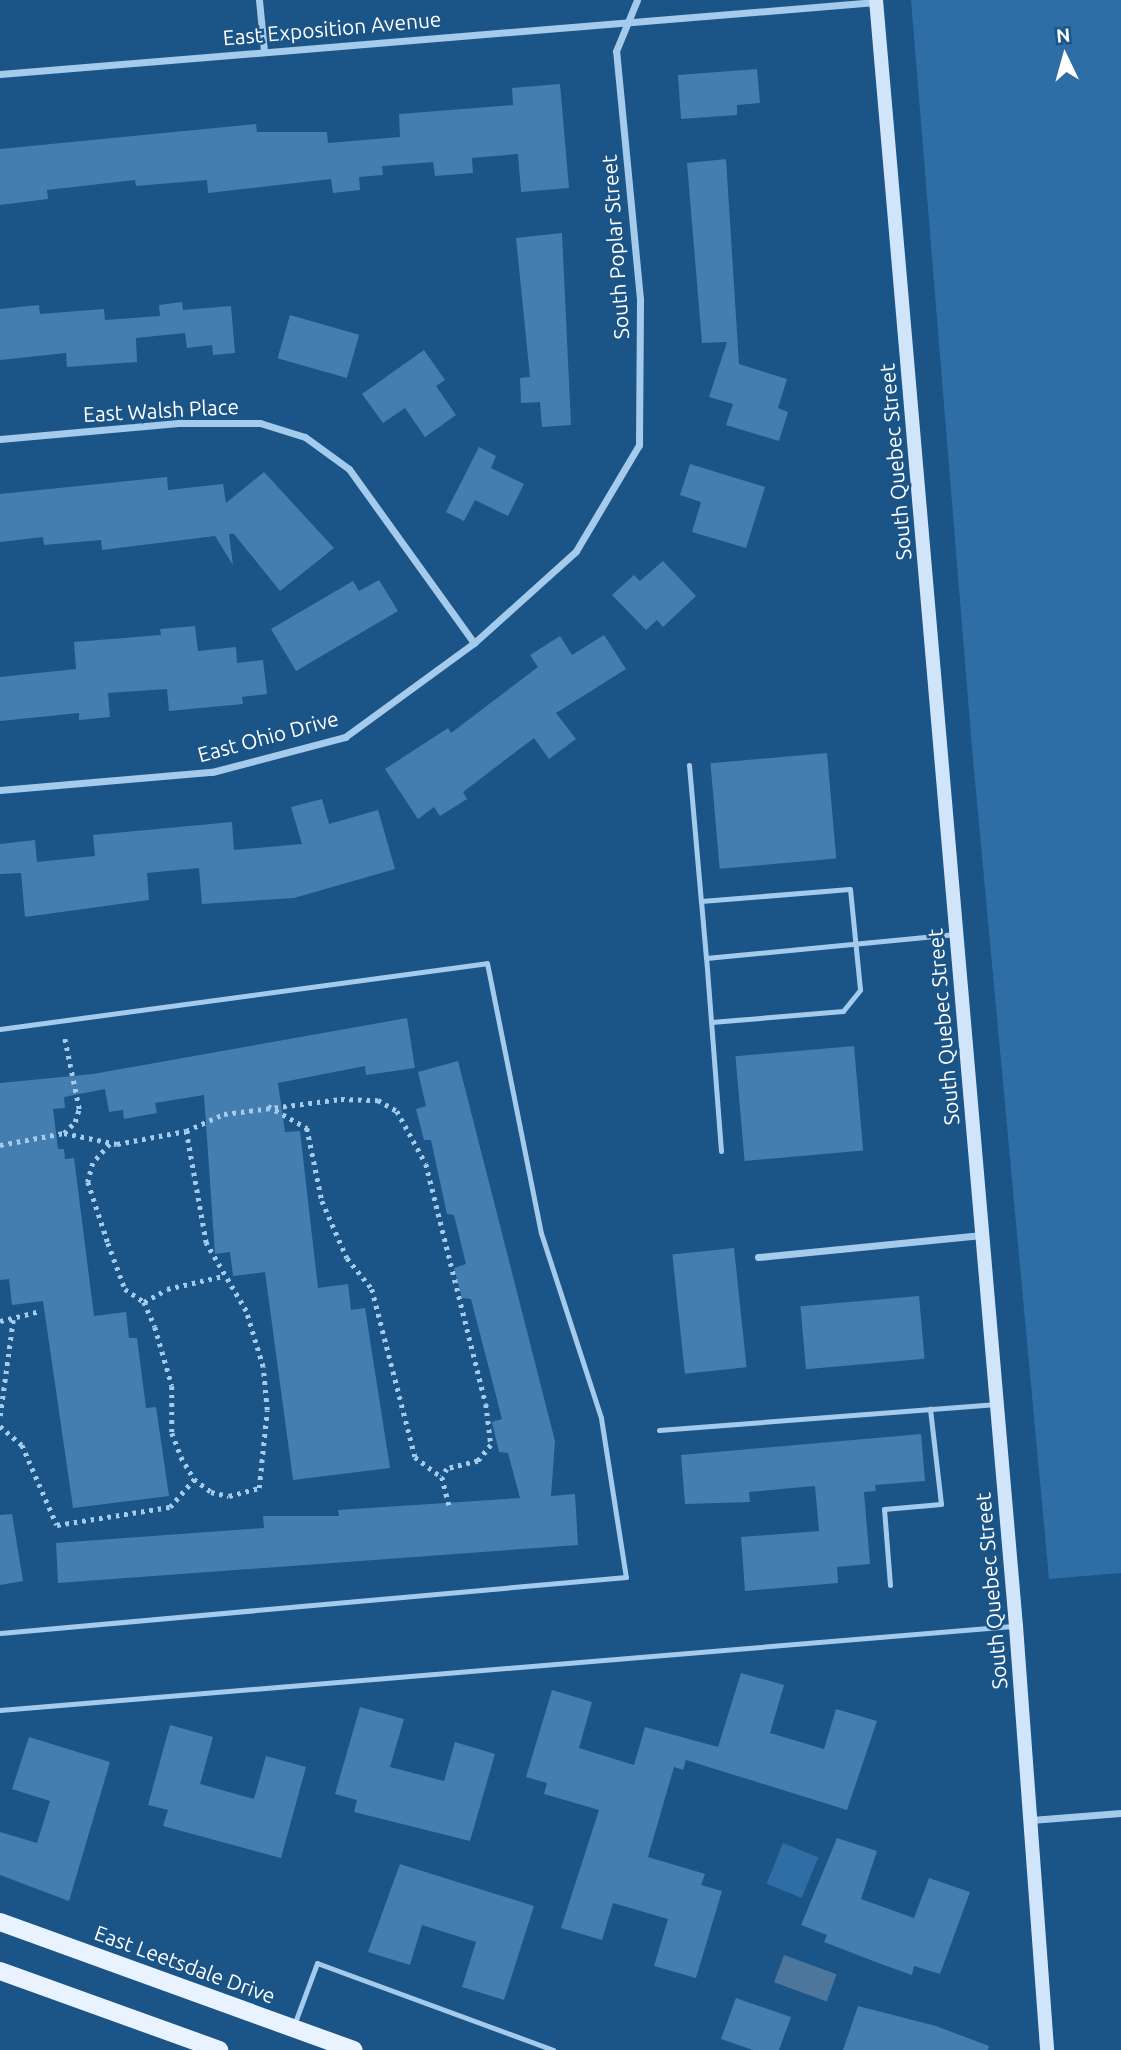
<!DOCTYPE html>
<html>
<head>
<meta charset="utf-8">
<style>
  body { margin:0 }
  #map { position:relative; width:1121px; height:2050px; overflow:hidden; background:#1b5487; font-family:Ubuntu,sans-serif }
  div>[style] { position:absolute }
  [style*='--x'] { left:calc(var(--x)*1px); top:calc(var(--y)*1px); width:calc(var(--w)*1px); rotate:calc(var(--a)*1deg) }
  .green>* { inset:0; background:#2e6ea5; transform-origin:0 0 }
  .water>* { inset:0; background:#4d769c; transform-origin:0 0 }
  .building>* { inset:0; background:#447eb0; transform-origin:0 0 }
  .path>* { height:4.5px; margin-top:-2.25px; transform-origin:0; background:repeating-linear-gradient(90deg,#a4cbec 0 3.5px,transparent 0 8.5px) }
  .service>* { height:5px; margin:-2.5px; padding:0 2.5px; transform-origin:2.5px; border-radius:2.5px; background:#a4cbec }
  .minor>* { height:7px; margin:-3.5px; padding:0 3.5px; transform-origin:3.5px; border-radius:3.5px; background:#a4cbec }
  .secondary>* { height:14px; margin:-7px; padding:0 7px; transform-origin:7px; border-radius:7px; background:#d0e5f9 }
  .primary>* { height:18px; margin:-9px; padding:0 9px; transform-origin:9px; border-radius:9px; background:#e9f3ff }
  span { translate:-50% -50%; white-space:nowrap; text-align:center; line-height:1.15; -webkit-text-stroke:5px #1b5487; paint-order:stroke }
  .street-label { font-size:21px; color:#fff }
  .north { position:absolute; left:1030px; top:21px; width:70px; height:70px; -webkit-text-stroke:5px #1b5487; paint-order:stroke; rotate:355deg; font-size:19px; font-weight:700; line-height:28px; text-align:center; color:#fff }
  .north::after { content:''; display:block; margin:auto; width:24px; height:32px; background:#fff; clip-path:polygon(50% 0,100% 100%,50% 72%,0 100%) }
</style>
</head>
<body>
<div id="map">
  <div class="green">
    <div style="clip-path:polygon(911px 0,1121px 0,1121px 1573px,1049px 1579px,972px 748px)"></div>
    <div style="left:783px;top:1843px;width:38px;height:44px;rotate:22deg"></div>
  </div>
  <div class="water">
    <div style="left:784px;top:1955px;width:56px;height:29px;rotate:20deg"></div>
  </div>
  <div class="building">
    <div style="clip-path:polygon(757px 69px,760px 103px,737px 105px,737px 115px,681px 119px,678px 75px)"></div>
    <div style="clip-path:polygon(560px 84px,569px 188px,521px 192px,518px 154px,472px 158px,473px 173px,435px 176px,433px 162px,382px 166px,383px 175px,359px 177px,360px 190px,333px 193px,331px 179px,208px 193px,207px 180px,136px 186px,135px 180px,47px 190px,48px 199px,0 205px,0 149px,256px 124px,257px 132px,327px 132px,328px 143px,400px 137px,399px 114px,513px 105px,512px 88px)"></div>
    <div style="clip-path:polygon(726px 159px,739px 364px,787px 379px,778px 408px,788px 412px,779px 441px,726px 425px,733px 404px,709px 397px,727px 342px,702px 343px,687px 163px)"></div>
    <div style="clip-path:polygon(562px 233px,571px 425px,542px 427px,540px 402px,521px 403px,520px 378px,530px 377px,516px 238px)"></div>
    <div style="clip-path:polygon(182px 302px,183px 310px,231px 306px,235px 353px,213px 355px,212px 345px,187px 348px,185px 333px,136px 338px,137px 362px,67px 367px,66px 353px,0 360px,0 309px,39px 305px,40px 314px,104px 309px,105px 320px,160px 316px,159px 305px)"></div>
    <div style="left:290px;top:315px;width:72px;height:45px;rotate:16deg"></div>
    <div style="clip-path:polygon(424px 350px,445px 380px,436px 386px,456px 415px,425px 437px,405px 408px,383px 423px,362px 394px)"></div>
    <div style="clip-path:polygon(479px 447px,496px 456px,491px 468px,524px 484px,508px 516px,475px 500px,464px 521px,446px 512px)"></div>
    <div style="clip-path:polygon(690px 464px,765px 487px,746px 548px,692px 532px,701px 502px,680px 495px)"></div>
    <div style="clip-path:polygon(264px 472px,334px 548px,280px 591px,234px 534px,229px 534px,233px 565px,215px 536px,102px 550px,101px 540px,44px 545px,43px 537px,0 542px,0 494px,167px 477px,168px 490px,223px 484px,226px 503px)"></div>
    <div style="clip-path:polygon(663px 561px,696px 596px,663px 627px,657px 620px,646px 630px,612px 595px,634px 575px,640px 581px)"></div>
    <div style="clip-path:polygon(379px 580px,398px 611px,296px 671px,271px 629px,353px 581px,359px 591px)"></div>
    <div style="clip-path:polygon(195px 626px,198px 651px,236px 647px,237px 663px,263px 660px,267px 694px,242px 697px,243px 704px,169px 711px,167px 689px,108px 693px,110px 717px,79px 720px,79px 713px,0 721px,0 677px,76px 669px,74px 642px,161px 635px,160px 629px)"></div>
    <div style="clip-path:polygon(604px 635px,626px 669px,556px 713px,576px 739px,549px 759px,534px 738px,463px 792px,467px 799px,440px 816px,434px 807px,418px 819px,385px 769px,448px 728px,451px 733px,538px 667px,530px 655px,560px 636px,572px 655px)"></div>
    <div style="left:827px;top:753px;width:106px;height:117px;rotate:85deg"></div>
    <div style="clip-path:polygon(322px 799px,329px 824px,378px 810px,395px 869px,294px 898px,202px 904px,199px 868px,147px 873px,149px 900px,25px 917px,21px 873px,0 874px,0 844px,35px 840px,37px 862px,95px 856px,93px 835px,232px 822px,234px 850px,302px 844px,291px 807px)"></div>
    <div style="clip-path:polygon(407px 1018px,415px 1068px,366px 1075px,365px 1066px,278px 1083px,285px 1132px,300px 1131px,318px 1288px,348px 1284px,351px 1310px,365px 1308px,390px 1468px,293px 1480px,265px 1272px,233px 1276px,230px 1252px,215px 1254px,204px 1095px,155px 1103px,157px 1113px,124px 1119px,123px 1110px,109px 1112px,105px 1089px,64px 1097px,65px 1108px,53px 1109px,58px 1149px,64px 1149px,65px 1159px,74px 1158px,94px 1316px,126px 1312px,129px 1338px,137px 1338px,146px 1408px,156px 1407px,169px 1496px,73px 1508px,43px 1301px,12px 1305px,9px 1279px,0 1280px,0 1083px,93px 1074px)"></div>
    <div style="left:854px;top:1046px;width:105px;height:119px;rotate:85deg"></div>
    <div style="clip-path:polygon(458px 1061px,555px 1441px,551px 1496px,575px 1494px,578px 1545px,58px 1583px,56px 1543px,264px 1528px,263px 1516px,339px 1516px,338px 1510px,520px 1498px,508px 1453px,499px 1452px,492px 1422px,502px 1419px,471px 1299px,462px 1298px,454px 1268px,466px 1264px,454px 1215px,447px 1214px,431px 1140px,424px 1140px,416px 1109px,426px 1106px,418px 1072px)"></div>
    <div style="left:734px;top:1248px;width:120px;height:62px;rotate:84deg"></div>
    <div style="left:919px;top:1296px;width:63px;height:119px;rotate:85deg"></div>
    <div style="clip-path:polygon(921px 1434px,925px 1481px,875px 1485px,876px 1491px,864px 1492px,870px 1564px,837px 1567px,838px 1583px,745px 1591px,741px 1537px,819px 1531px,815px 1486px,749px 1492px,750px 1502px,685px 1504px,681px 1455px)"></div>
    <div style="clip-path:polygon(12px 1514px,23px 1581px,0 1585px,0 1515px)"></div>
    <div style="clip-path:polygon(741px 1673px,784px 1685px,770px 1733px,824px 1749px,836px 1709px,877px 1721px,847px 1810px,686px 1760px,683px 1770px,674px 1767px,648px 1857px,705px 1874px,701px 1885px,722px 1891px,696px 1978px,654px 1966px,668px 1919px,613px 1903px,602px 1940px,561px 1928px,599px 1810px,544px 1794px,547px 1783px,526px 1777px,552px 1690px,592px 1702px,579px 1748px,634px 1765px,645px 1727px,718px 1747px)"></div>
    <div style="clip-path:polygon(360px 1707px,404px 1719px,390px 1767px,444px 1781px,455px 1742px,495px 1754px,470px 1841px,354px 1812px,357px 1800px,335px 1794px)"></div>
    <div style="clip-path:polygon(170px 1725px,213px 1737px,200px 1784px,254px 1799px,266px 1756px,306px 1767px,281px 1858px,163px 1826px,168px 1810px,148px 1805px)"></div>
    <div style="clip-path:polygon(29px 1737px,110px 1762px,69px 1901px,0 1875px,0 1832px,37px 1843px,50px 1801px,12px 1789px)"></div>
    <div style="clip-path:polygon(837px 1838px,877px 1851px,861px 1899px,914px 1918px,929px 1878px,970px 1892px,940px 1974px,914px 1966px,912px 1975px,881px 1964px,824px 1942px,827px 1935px,801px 1925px)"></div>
    <div style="clip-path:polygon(400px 1864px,534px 1906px,504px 2000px,462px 1987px,476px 1942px,422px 1925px,410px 1965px,368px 1952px)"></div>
    <div style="clip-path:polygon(736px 1998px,791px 2017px,779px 2050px,753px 2050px,721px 2039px)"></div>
    <div style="clip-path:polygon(858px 2006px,936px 2026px,989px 2046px,988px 2050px,843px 2050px)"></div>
  </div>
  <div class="path">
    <div style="--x:268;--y:1106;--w:45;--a:29.4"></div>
    <div style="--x:307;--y:1128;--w:75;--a:78.4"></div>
    <div style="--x:322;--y:1201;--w:62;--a:66.3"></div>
    <div style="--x:347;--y:1258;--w:40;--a:51"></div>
    <div style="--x:372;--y:1289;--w:173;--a:75.6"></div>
    <div style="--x:415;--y:1457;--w:34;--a:37"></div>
    <div style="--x:64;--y:1133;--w:54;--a:11.7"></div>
    <div style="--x:117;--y:1144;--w:70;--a:-10.7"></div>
    <div style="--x:186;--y:1131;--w:42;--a:-24.1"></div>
    <div style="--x:224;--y:1114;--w:118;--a:-7.3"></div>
    <div style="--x:341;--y:1099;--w:37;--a:2"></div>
    <div style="--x:378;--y:1100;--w:22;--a:30"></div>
    <div style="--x:397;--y:1111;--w:60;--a:61.3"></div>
    <div style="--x:426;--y:1164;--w:247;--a:76"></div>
    <div style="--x:486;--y:1404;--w:41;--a:83"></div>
    <div style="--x:491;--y:1445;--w:21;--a:129"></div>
    <div style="--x:478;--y:1461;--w:32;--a:166"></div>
    <div style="--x:447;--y:1469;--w:9;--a:122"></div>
    <div style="--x:442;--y:1477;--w:29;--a:76"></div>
    <div style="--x:110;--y:1144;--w:25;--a:132"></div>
    <div style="--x:93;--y:1163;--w:20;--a:105"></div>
    <div style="--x:88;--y:1182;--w:64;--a:71.8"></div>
    <div style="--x:108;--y:1243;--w:49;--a:69.7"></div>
    <div style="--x:125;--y:1289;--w:23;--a:34"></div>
    <div style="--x:144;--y:1302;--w:27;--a:66"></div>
    <div style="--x:155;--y:1327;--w:61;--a:73.9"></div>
    <div style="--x:172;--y:1386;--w:47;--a:90"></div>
    <div style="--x:172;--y:1433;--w:26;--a:69"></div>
    <div style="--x:181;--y:1457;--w:26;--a:59"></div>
    <div style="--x:194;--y:1479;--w:21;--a:37"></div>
    <div style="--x:211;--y:1492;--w:18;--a:13"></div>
    <div style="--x:229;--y:1496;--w:31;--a:-15"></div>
    <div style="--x:259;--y:1488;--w:78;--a:-84.1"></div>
    <div style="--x:267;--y:1410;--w:43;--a:-95.3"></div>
    <div style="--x:263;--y:1367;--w:59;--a:-106.9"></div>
    <div style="--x:246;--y:1311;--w:79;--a:-120.5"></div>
    <div style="--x:206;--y:1243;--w:114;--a:-100.1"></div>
    <div style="--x:0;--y:1145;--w:65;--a:-10.6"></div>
    <div style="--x:64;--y:1133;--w:16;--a:-45"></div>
    <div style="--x:75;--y:1122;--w:14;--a:-73"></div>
    <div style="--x:79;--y:1109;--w:75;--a:-101.6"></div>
    <div style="--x:144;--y:1302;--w:26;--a:-29"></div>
    <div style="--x:167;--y:1289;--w:57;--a:-13.1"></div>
    <div style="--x:0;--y:1321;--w:41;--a:-14"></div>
    <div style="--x:0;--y:1416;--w:97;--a:-82.3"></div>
    <div style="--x:0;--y:1426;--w:29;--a:41"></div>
    <div style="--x:22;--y:1445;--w:87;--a:66.4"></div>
    <div style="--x:57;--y:1525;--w:114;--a:-9.1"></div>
    <div style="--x:170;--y:1507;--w:37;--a:-49"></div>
  </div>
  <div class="service">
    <div style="--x:689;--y:765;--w:137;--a:85"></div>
    <div style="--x:706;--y:958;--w:57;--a:-95"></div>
    <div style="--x:701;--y:901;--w:149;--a:-4.6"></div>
    <div style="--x:850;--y:889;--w:101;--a:84.3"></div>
    <div style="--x:860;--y:990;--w:27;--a:129"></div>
    <div style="--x:843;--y:1011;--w:132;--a:175.2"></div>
    <div style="--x:0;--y:1029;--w:491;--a:-7.7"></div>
    <div style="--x:487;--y:963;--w:275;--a:78.7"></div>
    <div style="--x:541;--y:1233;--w:194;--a:72"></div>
    <div style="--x:601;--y:1418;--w:161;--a:81.1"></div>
    <div style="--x:626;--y:1577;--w:628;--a:174.89"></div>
    <div style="--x:721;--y:1151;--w:194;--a:-94.4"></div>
    <div style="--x:706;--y:958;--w:251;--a:-5.5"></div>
    <div style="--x:659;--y:1430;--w:339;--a:-4.4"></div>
    <div style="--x:890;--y:1585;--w:76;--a:-94.5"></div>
    <div style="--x:884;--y:1509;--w:57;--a:-5"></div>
    <div style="--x:941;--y:1504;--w:96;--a:-96.6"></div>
    <div style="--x:0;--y:1710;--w:1016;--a:-4.74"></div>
    <div style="--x:294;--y:2025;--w:66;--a:-69.6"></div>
    <div style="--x:317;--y:1963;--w:252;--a:20.2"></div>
  </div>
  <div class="minor">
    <div style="--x:259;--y:0;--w:51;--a:84.4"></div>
    <div style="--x:0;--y:74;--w:879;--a:-4.7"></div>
    <div style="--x:0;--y:439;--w:182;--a:-5.1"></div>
    <div style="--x:181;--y:423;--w:79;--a:0"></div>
    <div style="--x:260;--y:423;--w:47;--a:17.3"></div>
    <div style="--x:305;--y:437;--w:54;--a:36"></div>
    <div style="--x:349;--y:469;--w:214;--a:54.3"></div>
    <div style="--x:0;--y:790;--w:213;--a:-4.9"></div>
    <div style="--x:212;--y:772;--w:138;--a:-14.7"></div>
    <div style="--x:345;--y:737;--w:160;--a:-36.1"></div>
    <div style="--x:474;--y:643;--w:137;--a:-42"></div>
    <div style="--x:576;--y:551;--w:123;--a:-59.3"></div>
    <div style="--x:639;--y:445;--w:146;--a:-89.6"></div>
    <div style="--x:640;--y:299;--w:249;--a:-95.5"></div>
    <div style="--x:616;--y:51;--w:55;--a:-67.6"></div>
    <div style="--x:758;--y:1257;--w:225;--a:-5.6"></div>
    <div style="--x:1031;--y:1820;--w:90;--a:-4.4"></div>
  </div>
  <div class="secondary">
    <div style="--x:876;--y:0;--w:1632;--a:85.08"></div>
    <div style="--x:1016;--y:1626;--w:425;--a:85.8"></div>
  </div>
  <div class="primary">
    <div style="--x:0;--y:1922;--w:376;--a:19.9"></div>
    <div style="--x:0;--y:1971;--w:233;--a:19.8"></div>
  </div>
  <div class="street-label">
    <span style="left:332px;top:28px;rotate:-5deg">East Exposition Avenue</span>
    <span style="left:615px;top:247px;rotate:-94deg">South Poplar Street</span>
    <span style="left:161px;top:410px;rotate:-3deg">East Walsh Place</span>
    <span style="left:895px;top:462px;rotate:-95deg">South Quebec Street</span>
    <span style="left:268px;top:736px;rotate:-15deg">East Ohio Drive</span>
    <span style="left:943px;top:1027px;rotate:-95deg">South Quebec Street</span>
    <span style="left:991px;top:1591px;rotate:-95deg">South Quebec Street</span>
    <span style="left:185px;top:1964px;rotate:20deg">East Leetsdale Drive</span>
  </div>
  <div class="north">N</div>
</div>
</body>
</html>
